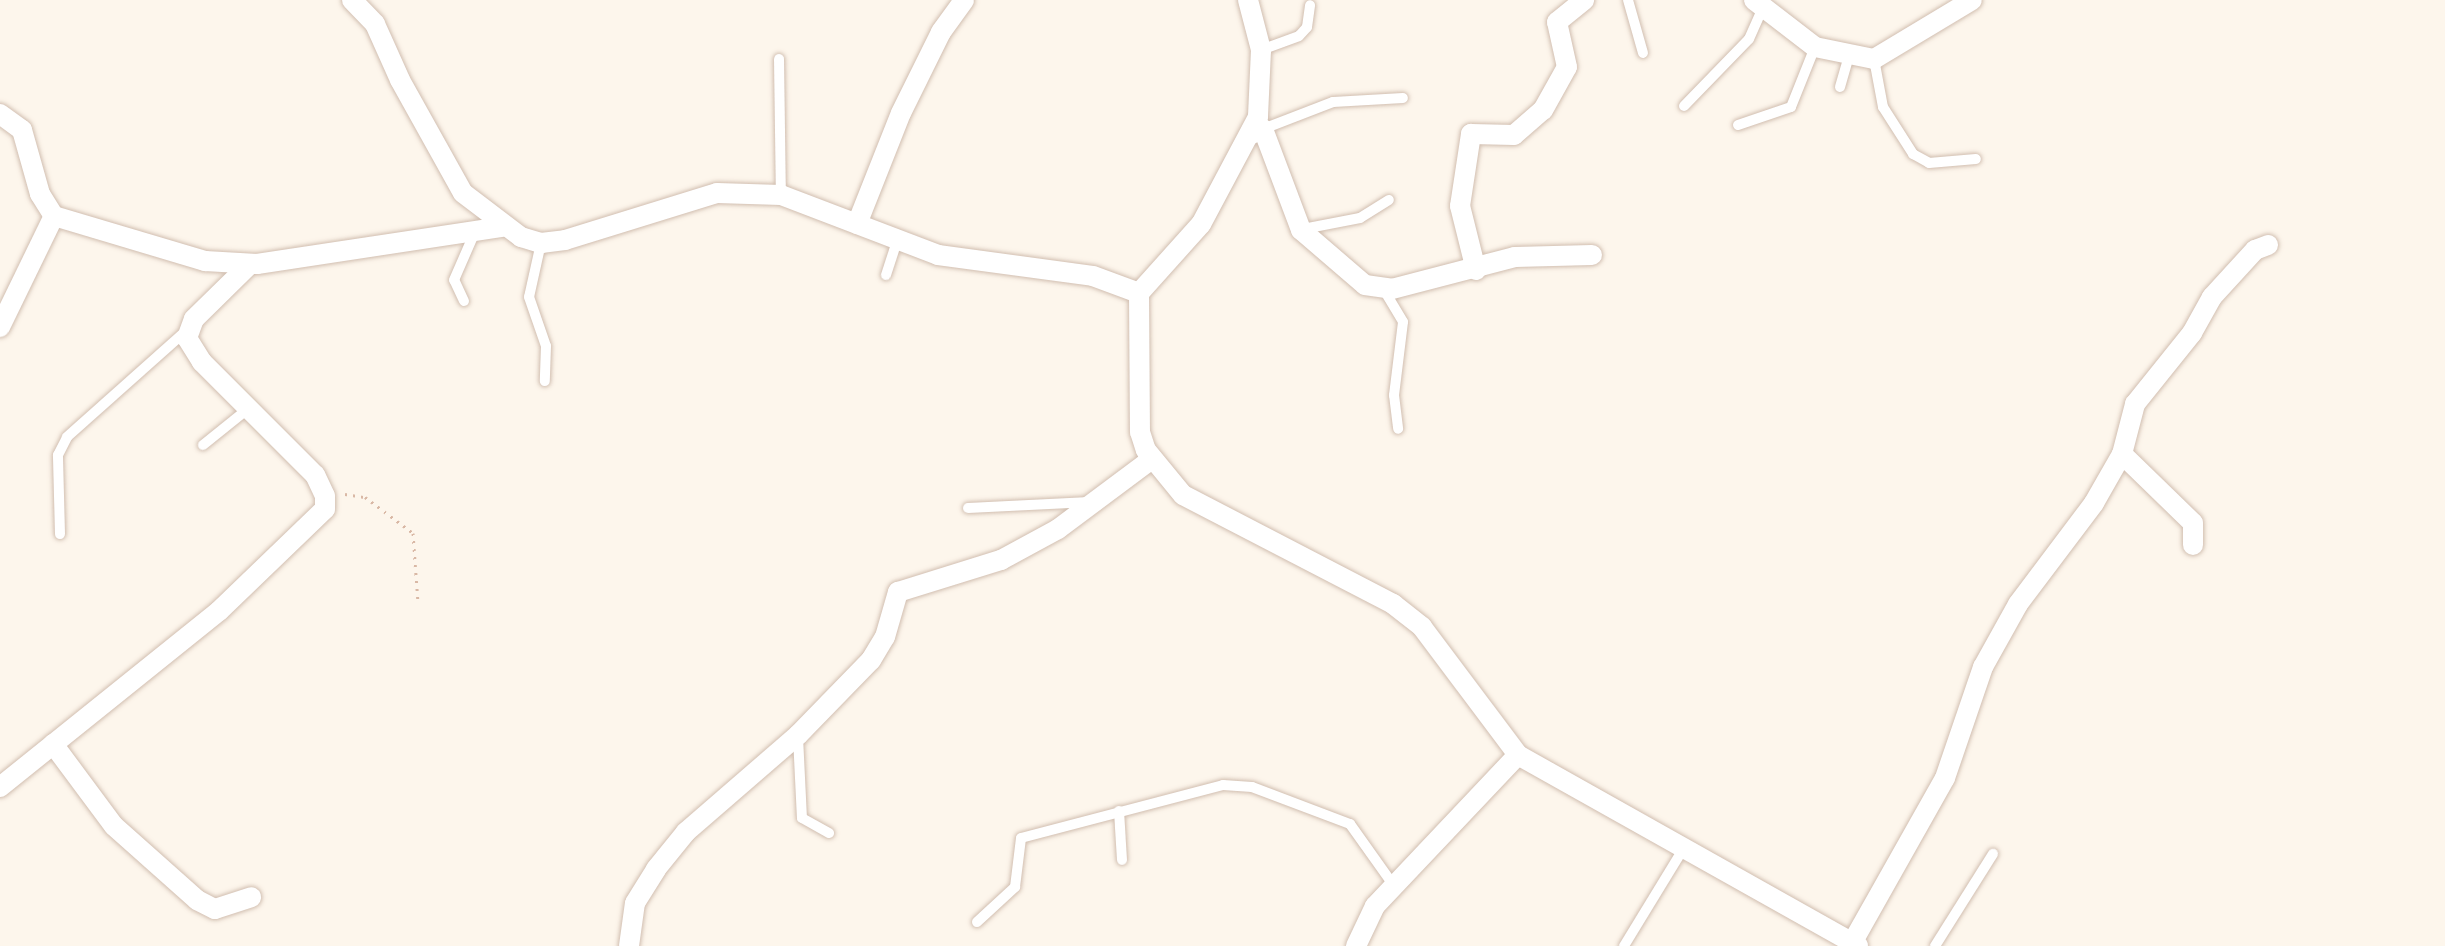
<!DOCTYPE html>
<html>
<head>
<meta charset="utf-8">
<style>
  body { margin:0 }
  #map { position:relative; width:2445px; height:946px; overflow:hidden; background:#fdf6ec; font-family:Ubuntu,sans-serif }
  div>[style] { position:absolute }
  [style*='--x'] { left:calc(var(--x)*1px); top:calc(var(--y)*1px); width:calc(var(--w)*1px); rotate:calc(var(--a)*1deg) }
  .path>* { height:3px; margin-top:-1.5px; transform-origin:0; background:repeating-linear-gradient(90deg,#d9b8a5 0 2px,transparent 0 8px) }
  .roads { filter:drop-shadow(0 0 2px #d1beb0) drop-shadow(0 0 2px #d1beb0) }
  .service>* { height:10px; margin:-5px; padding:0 5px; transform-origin:5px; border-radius:5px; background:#fff }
  .minor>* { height:20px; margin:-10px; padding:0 10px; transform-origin:10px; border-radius:10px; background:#fff }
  span { translate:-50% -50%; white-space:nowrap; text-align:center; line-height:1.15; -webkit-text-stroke:6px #fffaf3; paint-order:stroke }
</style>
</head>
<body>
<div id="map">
  <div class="path">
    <div style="--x:345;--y:494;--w:20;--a:9"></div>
    <div style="--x:365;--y:497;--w:60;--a:36.9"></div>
    <div style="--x:413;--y:533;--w:70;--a:85.9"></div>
  </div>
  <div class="roads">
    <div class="service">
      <div style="--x:1628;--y:0;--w:55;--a:74.2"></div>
      <div style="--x:1261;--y:50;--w:40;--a:-20.2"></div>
      <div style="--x:1299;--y:36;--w:12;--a:-48"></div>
      <div style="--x:1307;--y:27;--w:22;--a:-82"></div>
      <div style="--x:779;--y:59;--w:136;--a:89.2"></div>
      <div style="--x:1874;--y:59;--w:49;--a:79.4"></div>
      <div style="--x:1883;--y:107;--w:56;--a:57.4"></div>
      <div style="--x:1913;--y:154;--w:18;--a:29"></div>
      <div style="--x:1929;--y:163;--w:47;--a:-4.9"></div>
      <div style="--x:1840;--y:87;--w:33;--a:-74"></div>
      <div style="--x:1684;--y:106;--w:93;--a:-45.9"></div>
      <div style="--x:1749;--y:39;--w:35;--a:-66"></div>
      <div style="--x:1738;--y:125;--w:56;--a:-18.8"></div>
      <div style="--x:1791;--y:107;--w:65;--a:-68.2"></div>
      <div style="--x:1263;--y:129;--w:75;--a:-21.1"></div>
      <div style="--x:1333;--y:102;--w:70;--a:-3.3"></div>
      <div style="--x:1303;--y:229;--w:58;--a:-10.9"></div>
      <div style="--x:1360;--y:218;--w:34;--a:-32"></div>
      <div style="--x:541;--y:243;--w:55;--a:102.5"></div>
      <div style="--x:529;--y:297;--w:52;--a:70.9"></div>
      <div style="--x:546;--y:346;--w:35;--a:92"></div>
      <div style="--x:886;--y:275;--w:36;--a:-72"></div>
      <div style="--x:1384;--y:290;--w:37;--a:59"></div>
      <div style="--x:1403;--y:322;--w:74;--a:97"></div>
      <div style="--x:1394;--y:395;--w:34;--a:83"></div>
      <div style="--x:464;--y:301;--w:23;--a:-115"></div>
      <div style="--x:454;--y:280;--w:52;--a:-66.4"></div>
      <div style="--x:203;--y:445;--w:59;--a:-38.8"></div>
      <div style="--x:968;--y:508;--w:122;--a:-2.8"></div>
      <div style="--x:60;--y:534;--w:79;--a:-91.5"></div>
      <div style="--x:58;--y:455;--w:20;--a:-63"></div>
      <div style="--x:67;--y:437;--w:161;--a:-41.7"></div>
      <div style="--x:798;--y:737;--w:81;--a:87.2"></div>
      <div style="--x:802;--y:818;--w:31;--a:29"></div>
      <div style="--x:1119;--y:811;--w:49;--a:86.5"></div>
      <div style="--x:977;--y:922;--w:52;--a:-42.6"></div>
      <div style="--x:1015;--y:887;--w:49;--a:-83"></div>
      <div style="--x:1021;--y:838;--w:209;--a:-14.7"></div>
      <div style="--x:1223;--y:785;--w:29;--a:4"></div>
      <div style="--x:1252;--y:787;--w:105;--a:20.7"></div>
      <div style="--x:1350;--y:824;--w:76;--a:54.6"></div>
      <div style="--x:1624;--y:946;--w:111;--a:-58.6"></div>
      <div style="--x:1935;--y:946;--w:109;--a:-57.8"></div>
    </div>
    <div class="minor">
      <div style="--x:352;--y:0;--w:33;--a:46"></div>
      <div style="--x:375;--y:24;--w:61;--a:65.9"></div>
      <div style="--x:400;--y:80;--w:129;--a:60.9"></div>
      <div style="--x:463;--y:193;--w:73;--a:37.2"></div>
      <div style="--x:521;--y:237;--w:21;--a:17"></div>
      <div style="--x:541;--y:243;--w:24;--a:-7"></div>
      <div style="--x:565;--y:240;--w:159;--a:-17.2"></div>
      <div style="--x:717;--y:193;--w:64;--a:1.8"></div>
      <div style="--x:781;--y:195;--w:168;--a:20.9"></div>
      <div style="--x:938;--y:255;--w:156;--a:7.7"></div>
      <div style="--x:1093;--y:276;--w:49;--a:20.3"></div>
      <div style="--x:1248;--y:0;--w:52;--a:75.4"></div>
      <div style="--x:1261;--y:50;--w:67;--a:92.6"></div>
      <div style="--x:1258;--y:117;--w:121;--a:118"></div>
      <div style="--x:1201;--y:224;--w:93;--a:131.9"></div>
      <div style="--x:1139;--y:293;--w:139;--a:89.6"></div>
      <div style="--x:1140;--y:432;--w:19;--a:72"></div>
      <div style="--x:1146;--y:450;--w:58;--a:50.6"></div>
      <div style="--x:1183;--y:495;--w:237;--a:27.4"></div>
      <div style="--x:1393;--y:604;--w:37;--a:38"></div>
      <div style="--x:1422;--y:627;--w:160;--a:53.1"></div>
      <div style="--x:1518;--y:755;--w:390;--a:29.3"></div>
      <div style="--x:1754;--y:0;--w:77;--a:37.6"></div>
      <div style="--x:1815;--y:47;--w:60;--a:11.5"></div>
      <div style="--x:1874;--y:59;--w:114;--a:-31"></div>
      <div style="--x:0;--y:114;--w:27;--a:36"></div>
      <div style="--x:22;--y:130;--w:66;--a:74.3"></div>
      <div style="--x:40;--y:194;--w:26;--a:58"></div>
      <div style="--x:54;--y:216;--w:158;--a:16.6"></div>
      <div style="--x:205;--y:261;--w:52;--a:3.3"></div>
      <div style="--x:257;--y:264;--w:248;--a:-8.6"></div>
      <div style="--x:1249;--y:135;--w:15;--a:-23"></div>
      <div style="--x:1263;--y:129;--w:108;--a:69.4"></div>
      <div style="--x:1301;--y:230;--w:84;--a:40.7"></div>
      <div style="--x:1365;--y:285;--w:27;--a:8"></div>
      <div style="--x:1392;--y:289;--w:127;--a:-14.6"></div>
      <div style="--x:1515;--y:257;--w:77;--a:-1.5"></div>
      <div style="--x:857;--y:224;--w:119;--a:-68.4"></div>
      <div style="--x:901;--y:113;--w:90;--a:-63.7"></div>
      <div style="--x:941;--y:32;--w:39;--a:-54"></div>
      <div style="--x:1476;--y:270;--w:66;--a:-104"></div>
      <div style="--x:1460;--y:206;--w:73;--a:-81.3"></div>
      <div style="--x:1471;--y:134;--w:43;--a:1.3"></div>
      <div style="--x:1514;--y:135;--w:38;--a:-41"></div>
      <div style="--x:1543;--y:110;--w:49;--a:-60.8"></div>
      <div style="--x:1567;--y:67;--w:46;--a:-102.5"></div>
      <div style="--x:1557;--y:22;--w:35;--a:-39"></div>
      <div style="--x:0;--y:327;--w:123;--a:-64.1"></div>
      <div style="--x:2122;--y:454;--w:99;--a:44.2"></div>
      <div style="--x:2193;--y:523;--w:22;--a:90"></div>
      <div style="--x:53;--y:744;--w:102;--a:53.4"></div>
      <div style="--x:114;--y:826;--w:111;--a:41.7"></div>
      <div style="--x:197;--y:900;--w:20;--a:27"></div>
      <div style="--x:215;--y:909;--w:38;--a:-18"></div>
      <div style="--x:0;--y:787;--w:281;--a:-38.8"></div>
      <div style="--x:219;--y:611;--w:147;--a:-43.9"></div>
      <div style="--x:325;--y:509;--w:13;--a:-90"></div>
      <div style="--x:325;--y:496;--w:23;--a:-115"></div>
      <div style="--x:315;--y:475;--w:160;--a:-135"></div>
      <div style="--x:202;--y:362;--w:28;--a:-122"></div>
      <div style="--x:187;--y:338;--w:20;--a:-70"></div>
      <div style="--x:194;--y:319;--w:77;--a:-44.5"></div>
      <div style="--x:1852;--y:943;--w:189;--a:-60.6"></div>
      <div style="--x:1945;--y:778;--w:117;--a:-71.1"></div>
      <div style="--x:1983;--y:667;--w:72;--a:-60.9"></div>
      <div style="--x:2018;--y:604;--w:126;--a:-53"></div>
      <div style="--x:2094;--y:503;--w:56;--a:-60.3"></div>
      <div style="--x:2122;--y:454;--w:52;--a:-75.4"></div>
      <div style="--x:2135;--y:404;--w:91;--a:-51.2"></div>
      <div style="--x:2192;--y:333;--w:41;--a:-60.9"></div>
      <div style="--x:2212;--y:297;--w:64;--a:-47.5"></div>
      <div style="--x:2255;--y:250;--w:14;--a:-21"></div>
      <div style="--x:629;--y:946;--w:43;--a:-82.1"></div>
      <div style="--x:635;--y:903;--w:40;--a:-58"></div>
      <div style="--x:656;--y:869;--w:48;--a:-51"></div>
      <div style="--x:686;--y:832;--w:148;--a:-40.9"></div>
      <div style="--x:798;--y:735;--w:105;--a:-45.8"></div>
      <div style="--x:871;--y:660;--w:27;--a:-59"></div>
      <div style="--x:885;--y:637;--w:47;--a:-73.9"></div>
      <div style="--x:898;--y:592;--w:108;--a:-17.3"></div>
      <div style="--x:1001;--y:560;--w:65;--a:-28.5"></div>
      <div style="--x:1058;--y:529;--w:117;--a:-36.7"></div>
      <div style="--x:1356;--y:946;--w:44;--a:-64.6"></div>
      <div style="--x:1375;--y:906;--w:208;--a:-46.6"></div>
    </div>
  </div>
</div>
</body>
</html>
